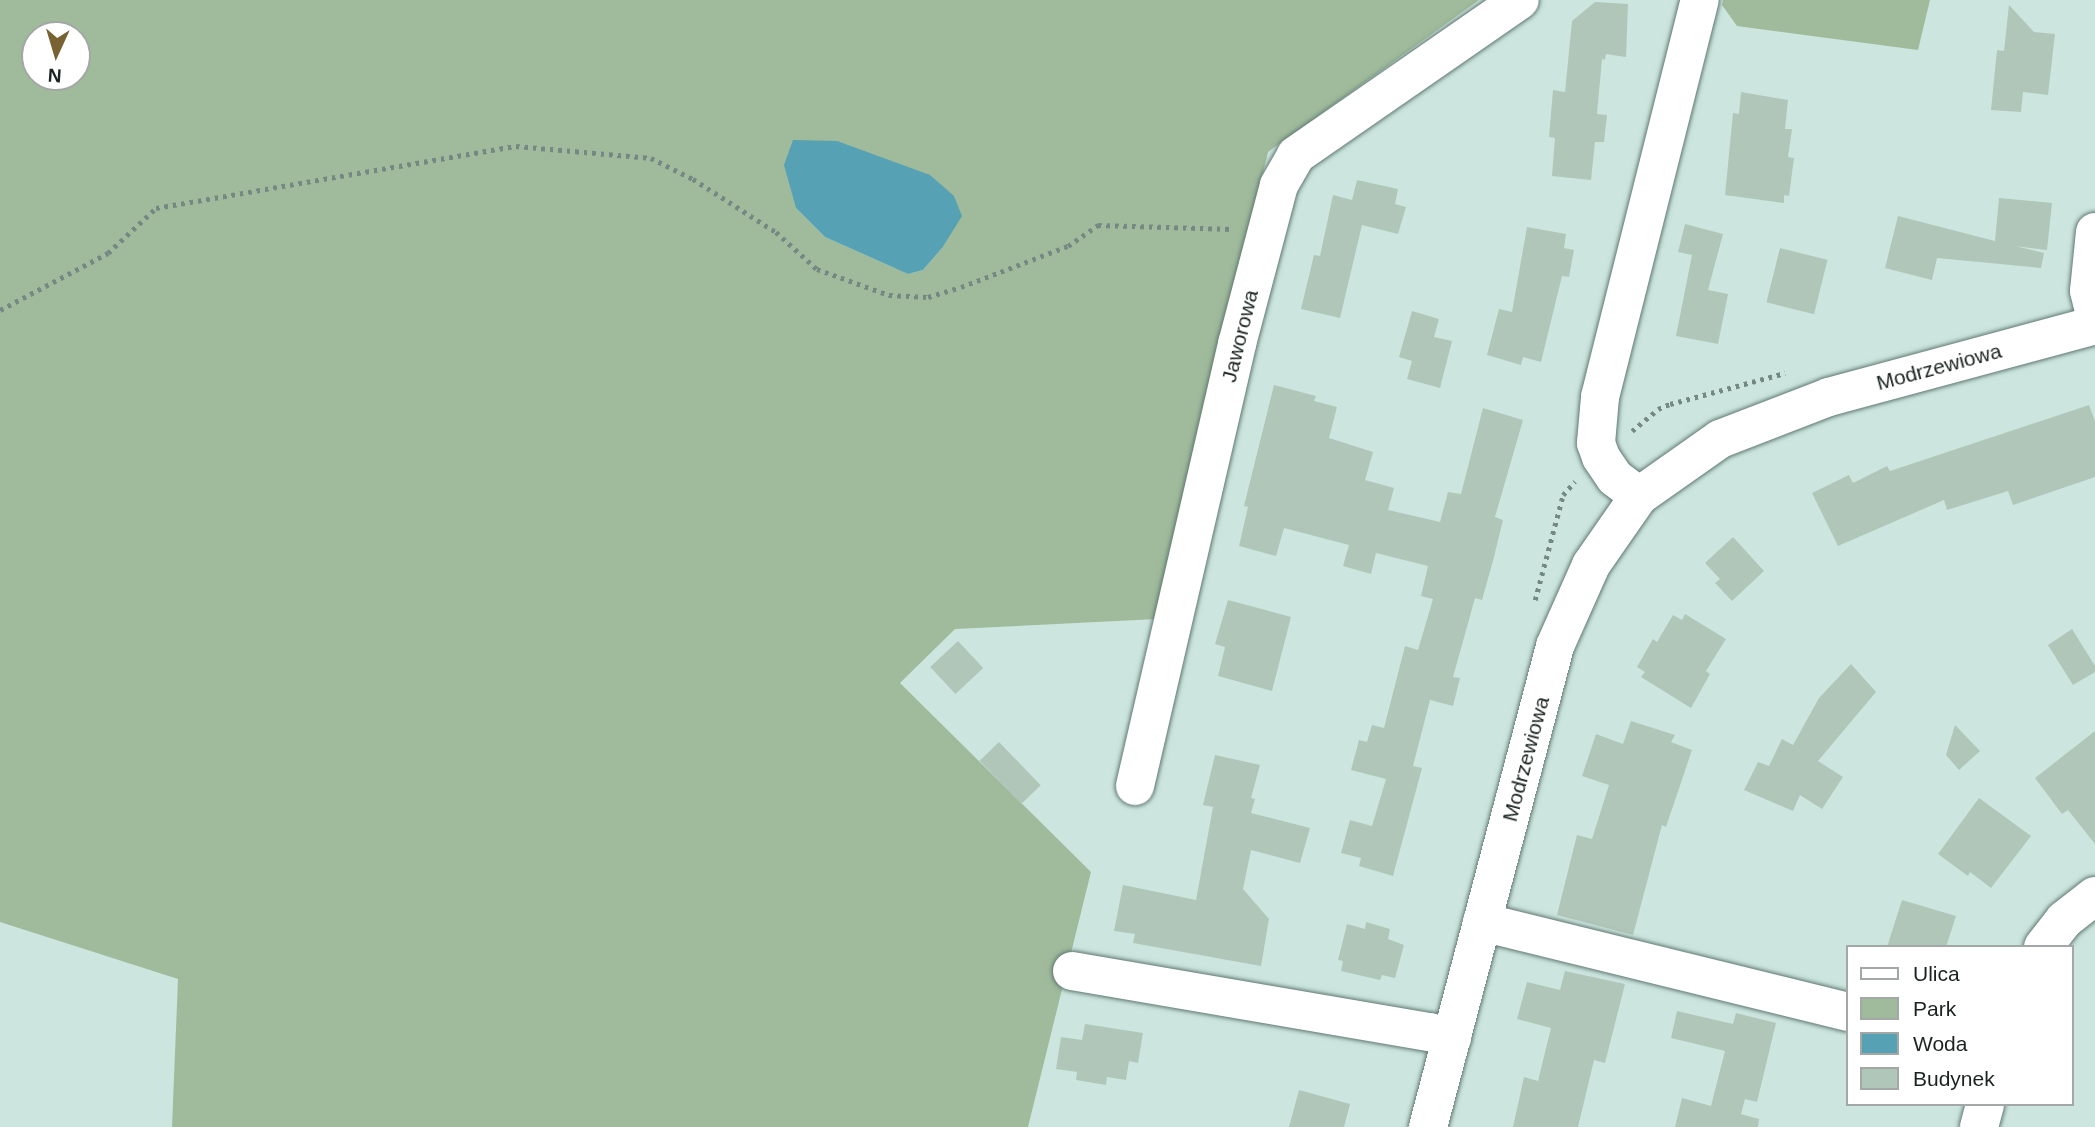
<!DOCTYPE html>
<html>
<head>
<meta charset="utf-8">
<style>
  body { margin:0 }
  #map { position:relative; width:2095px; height:1127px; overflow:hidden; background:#cce6df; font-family:Arial,sans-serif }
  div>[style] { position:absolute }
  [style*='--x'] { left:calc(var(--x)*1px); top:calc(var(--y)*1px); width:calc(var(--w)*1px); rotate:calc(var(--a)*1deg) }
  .green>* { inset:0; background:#9fbb9b }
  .water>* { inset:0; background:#56a1b4 }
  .building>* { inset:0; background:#b0c6b9; transform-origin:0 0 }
  .path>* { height:4.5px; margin-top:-2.25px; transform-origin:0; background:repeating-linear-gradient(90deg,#768883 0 3.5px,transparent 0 8.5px) }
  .roads { filter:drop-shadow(0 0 2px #617872) drop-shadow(0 0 2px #617872) }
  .minor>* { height:38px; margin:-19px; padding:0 19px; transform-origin:19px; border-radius:19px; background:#fff }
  span { translate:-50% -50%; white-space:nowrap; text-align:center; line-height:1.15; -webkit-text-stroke:5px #fff; paint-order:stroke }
  .street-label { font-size:21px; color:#1a2321 }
  .legend { position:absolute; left:1846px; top:945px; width:228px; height:161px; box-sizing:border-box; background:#fff; border:2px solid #a3a7a6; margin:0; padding:9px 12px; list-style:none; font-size:21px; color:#1a2321 }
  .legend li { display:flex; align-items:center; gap:14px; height:35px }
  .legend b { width:35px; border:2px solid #a3a7a6 }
  .north { position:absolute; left:21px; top:21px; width:70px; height:70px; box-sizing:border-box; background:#fff; border:2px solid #a3a7a6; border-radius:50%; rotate:184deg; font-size:19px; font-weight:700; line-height:28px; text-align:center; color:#1a2321 }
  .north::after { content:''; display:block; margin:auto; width:24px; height:32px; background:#786232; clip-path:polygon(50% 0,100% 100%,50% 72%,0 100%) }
</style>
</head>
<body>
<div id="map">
  <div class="green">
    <div style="clip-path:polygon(evenodd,0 0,1479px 0,1268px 152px,1157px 619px,955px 629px,900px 683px,1091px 872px,1028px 1127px,172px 1127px,178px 979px,0 922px,0 0,35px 35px,77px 35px,77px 77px,35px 77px,35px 35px,0 0,796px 208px,942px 248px,923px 270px,908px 274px,825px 237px,796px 208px)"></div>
    <div style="clip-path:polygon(1723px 0,1930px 0,1918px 50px,1737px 26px,1722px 5px)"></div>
  </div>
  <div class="water">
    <div style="clip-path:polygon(793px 140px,837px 141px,930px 175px,954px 196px,962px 216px,942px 248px,923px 270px,908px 274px,825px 237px,796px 208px,784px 165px)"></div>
  </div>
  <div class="building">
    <div style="clip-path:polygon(1595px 2px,1628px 4px,1626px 57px,1606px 54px,1605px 60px,1602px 59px,1597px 114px,1607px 115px,1604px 142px,1595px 142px,1591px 180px,1552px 176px,1555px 138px,1549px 137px,1553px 90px,1565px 92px,1572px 21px)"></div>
    <div style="clip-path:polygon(2009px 5px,2034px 32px,2055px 34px,2048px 95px,2023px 92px,2021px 112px,1991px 110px,1997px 50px,2004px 51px)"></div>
    <div style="clip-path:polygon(1741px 92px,1788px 100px,1785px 129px,1792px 129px,1788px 157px,1794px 158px,1789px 196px,1784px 195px,1784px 203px,1725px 195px,1733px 113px,1739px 114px)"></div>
    <div style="clip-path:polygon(1357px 180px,1398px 189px,1395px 204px,1406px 207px,1398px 234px,1362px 225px,1340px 318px,1301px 309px,1314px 255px,1320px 256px,1333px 195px,1352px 200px)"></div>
    <div style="clip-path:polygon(1999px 198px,2052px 203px,2047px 250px,2015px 246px,2044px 253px,2041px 268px,1937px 258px,1932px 280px,1885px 268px,1898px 216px,1995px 241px)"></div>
    <div style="clip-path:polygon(1685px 224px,1723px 234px,1708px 290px,1728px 294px,1718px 344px,1676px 336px,1692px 255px,1678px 252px)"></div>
    <div style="clip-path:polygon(1527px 227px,1566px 234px,1564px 248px,1574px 250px,1569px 277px,1562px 276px,1541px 362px,1523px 357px,1521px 365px,1487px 355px,1499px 309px,1512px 312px)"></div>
    <div style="left:1780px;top:248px;width:49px;height:56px;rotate:14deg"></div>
    <div style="clip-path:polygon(1412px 311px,1439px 319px,1434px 337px,1452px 341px,1440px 388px,1407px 379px,1412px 361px,1399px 357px)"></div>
    <div style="clip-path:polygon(1274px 385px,1316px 396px,1314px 401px,1337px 407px,1329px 438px,1373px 452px,1365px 480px,1394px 488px,1388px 510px,1440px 522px,1448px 492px,1461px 494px,1483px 408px,1523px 420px,1495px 517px,1503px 520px,1493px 561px,1482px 600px,1475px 598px,1453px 677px,1460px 678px,1453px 706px,1430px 700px,1413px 766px,1422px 768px,1393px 876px,1359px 866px,1361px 858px,1341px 853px,1350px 820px,1372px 826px,1386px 779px,1351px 770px,1359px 740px,1367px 742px,1372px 725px,1384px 728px,1405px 646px,1418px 650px,1433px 599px,1421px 596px,1428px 566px,1376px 553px,1371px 574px,1343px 566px,1349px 545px,1284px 528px,1276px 556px,1239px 546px,1248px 507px,1244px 506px)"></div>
    <div style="clip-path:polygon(2089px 405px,2095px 421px,2095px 477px,2013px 505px,2008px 491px,1947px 510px,1944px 500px,1838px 546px,1812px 493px,1849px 475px,1853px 483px,1887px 466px,1890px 471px)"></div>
    <div style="clip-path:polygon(1733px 537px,1764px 571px,1732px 601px,1715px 583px,1720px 579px,1705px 563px)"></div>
    <div style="clip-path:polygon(1228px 600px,1291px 617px,1272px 691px,1218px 676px,1225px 647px,1215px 644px)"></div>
    <div style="clip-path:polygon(1685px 614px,1726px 639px,1706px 671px,1710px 674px,1691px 708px,1641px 677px,1645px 672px,1637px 667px,1653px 639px,1657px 642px,1673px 615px,1682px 620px)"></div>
    <div style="clip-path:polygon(2072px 629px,2095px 666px,2095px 672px,2073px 685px,2048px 645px)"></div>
    <div style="left:958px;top:641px;width:37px;height:38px;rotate:47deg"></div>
    <div style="clip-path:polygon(1851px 664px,1876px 692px,1818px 761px,1843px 777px,1822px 809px,1800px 795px,1793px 811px,1744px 790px,1758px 762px,1769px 766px,1782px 739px,1793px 745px,1819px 698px)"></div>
    <div style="clip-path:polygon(1631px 721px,1675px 735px,1671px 742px,1692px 750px,1666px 827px,1662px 825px,1633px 935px,1557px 915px,1577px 835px,1592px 839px,1609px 785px,1582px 776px,1596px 734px,1623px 744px)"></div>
    <div style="clip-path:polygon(1955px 725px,1980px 751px,1959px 770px,1946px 755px)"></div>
    <div style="clip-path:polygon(2095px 731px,2095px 844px,2068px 810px,2062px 814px,2035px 778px)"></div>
    <div style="left:999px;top:742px;width:60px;height:27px;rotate:46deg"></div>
    <div style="clip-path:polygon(1215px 755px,1260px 765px,1251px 798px,1255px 799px,1251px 813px,1310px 828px,1300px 863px,1251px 850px,1243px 889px,1269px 919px,1261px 966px,1133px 943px,1135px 934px,1114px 931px,1123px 885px,1196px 900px,1213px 807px,1203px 805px)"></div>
    <div style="clip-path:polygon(1979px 798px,2031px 836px,1991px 888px,1970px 872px,1968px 876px,1938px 854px)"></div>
    <div style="clip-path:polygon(1902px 900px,1956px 916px,1946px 947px,1887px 947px)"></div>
    <div style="clip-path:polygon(1366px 922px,1390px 929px,1388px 939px,1404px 945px,1395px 978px,1382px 975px,1380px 980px,1341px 971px,1343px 961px,1338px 960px,1347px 924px,1365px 929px)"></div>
    <div style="clip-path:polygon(1565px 971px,1625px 984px,1605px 1063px,1594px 1060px,1578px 1127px,1513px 1127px,1524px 1077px,1538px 1081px,1551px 1028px,1517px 1019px,1527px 982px,1560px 990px)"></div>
    <div style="clip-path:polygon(1677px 1011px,1733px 1024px,1736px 1013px,1776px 1023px,1757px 1102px,1745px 1099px,1741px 1114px,1759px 1119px,1758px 1127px,1675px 1127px,1682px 1098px,1711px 1106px,1725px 1051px,1671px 1038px)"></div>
    <div style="clip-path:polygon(1085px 1024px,1143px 1033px,1138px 1063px,1129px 1061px,1126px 1080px,1107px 1077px,1106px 1085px,1076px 1080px,1077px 1072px,1056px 1069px,1061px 1037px,1082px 1040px)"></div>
    <div style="clip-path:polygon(1299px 1090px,1350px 1104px,1344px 1127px,1289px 1127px)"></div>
  </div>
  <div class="path">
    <div style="--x:0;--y:310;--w:122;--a:-27.8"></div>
    <div style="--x:108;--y:253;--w:66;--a:-43.2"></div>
    <div style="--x:156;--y:208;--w:365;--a:-9.8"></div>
    <div style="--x:516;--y:146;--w:136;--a:5.1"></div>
    <div style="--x:651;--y:158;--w:47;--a:26.6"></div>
    <div style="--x:693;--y:179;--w:98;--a:32.6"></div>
    <div style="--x:776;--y:232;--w:55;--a:42.1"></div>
    <div style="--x:817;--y:269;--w:77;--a:19.9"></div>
    <div style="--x:889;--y:295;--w:39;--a:3"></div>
    <div style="--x:928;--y:297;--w:34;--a:-17"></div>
    <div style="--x:961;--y:287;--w:115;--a:-21"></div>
    <div style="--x:1068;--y:246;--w:37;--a:-35"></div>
    <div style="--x:1098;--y:225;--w:134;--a:1.7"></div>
    <div style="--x:1632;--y:431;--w:34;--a:-40"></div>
    <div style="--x:1658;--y:409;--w:13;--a:-23"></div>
    <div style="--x:1670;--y:404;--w:119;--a:-15.1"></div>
    <div style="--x:1535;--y:600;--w:109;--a:-75.1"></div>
    <div style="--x:1563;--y:495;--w:18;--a:-49"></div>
  </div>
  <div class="roads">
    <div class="minor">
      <div style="--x:2095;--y:232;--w:59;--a:95.8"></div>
      <div style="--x:2089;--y:291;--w:25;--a:76"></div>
      <div style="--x:1639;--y:496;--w:30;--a:-143"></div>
      <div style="--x:1615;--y:478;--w:25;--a:-124"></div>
      <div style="--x:1601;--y:457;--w:15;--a:-110"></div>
      <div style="--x:1596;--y:443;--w:46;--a:-85"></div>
      <div style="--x:1600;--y:397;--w:409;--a:-75.9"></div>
      <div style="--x:1135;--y:786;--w:454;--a:-77"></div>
      <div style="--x:1237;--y:344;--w:164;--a:-75.2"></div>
      <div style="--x:1279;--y:185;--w:34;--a:-60"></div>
      <div style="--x:1296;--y:155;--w:272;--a:-34.7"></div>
      <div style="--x:1482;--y:922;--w:377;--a:13.8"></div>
      <div style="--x:2043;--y:947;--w:34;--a:-52"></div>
      <div style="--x:2064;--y:920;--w:39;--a:-38"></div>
      <div style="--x:1072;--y:971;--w:363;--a:9.7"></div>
      <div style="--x:1430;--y:1032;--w:23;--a:15"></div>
      <div style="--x:1428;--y:1127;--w:497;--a:-75.2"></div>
      <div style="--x:1555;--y:646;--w:89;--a:-66"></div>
      <div style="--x:1591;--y:565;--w:84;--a:-55.2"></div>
      <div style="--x:1639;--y:496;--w:99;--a:-35.1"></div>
      <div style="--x:1720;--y:439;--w:117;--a:-21.1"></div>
      <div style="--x:1829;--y:397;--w:276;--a:-15.1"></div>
      <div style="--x:1979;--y:1127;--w:24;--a:-75"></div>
    </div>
  </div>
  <div class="street-label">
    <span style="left:1240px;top:336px;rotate:-76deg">Jaworowa</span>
    <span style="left:1939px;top:367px;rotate:-15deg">Modrzewiowa</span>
    <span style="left:1526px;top:759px;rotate:-75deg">Modrzewiowa</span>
  </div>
  <ul class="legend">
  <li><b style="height:9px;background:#fff"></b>Ulica</li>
  <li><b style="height:19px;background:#9fbb9b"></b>Park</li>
  <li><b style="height:19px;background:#56a1b4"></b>Woda</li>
  <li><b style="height:19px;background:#b0c6b9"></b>Budynek</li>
  </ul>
  <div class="north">N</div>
</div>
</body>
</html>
